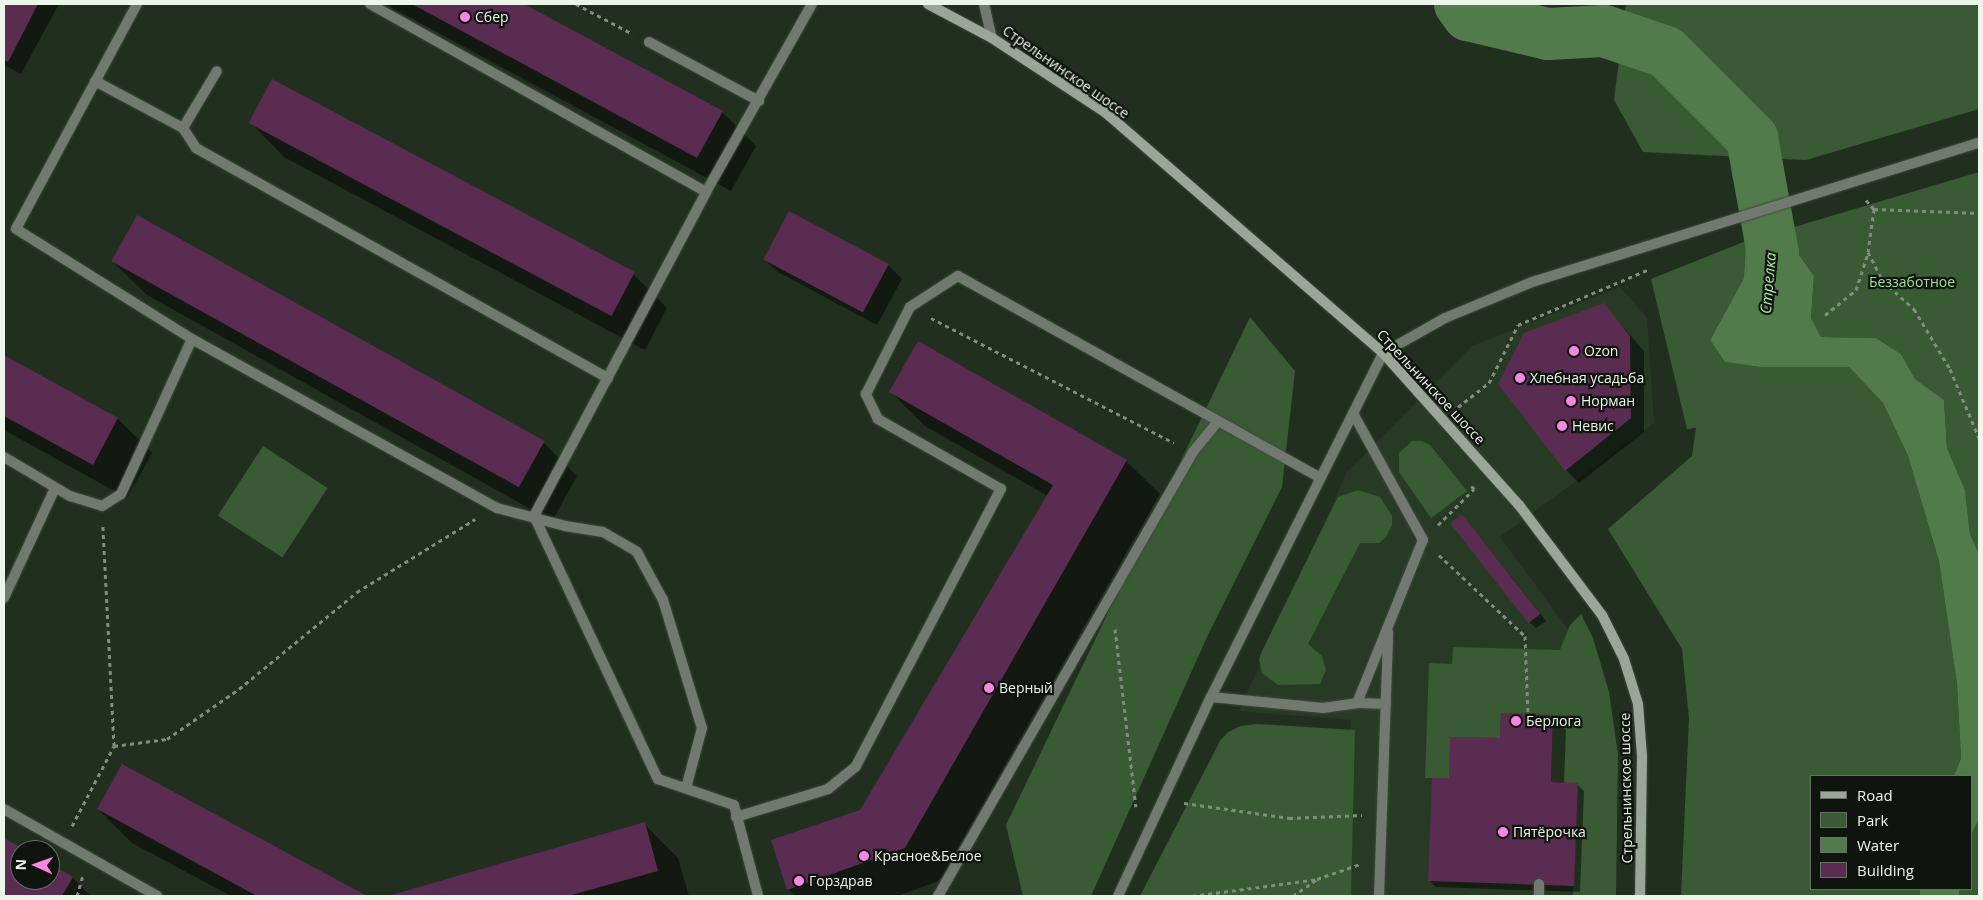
<!DOCTYPE html>
<html>
<head>
<meta charset="utf-8">
<style>
  body { margin:0 }
  #map { position:relative; width:1983px; height:900px; overflow:hidden; background:#212f1f; font-family:"Open Sans",sans-serif }
  div>[style] { position:absolute }
  [style*='--x'] { left:calc(var(--x)*1px); top:calc(var(--y)*1px); width:calc(var(--w)*1px); rotate:calc(var(--a)*1deg) }
  .built>* { inset:0; background:#273b24 }
  .green>* { inset:0; background:#395b34; transform-origin:0 0 }
  .water>* { inset:0; background:#527b4b; transform-origin:0 0 }
  .shadow>* { inset:0; background:#0007 }
  .river>* { height:52px; margin:-26px; padding:0 26px; transform-origin:26px; border-radius:26px; background:#527b4b }
  .building>* { inset:0; background:#5b2c52; transform-origin:0 0 }
  .path>* { height:3px; margin-top:-1.5px; transform-origin:0; background:repeating-linear-gradient(90deg,#808c7f 0 4px,transparent 0 8px) }
  .roads { filter:drop-shadow(0 0 1px #3d4b3b) drop-shadow(0 0 1px #3d4b3b) }
  .service>* { height:10px; margin:-5px; padding:0 5px; transform-origin:5px; border-radius:5px; background:#727970 }
  .minor>* { height:10px; margin:-5px; padding:0 5px; transform-origin:5px; border-radius:5px; background:#727970 }
  .secondary>* { height:10px; margin:-5px; padding:0 5px; transform-origin:5px; border-radius:5px; background:#9aa698 }
  .dots>* { width:14px; height:14px; translate:-50% -50%; box-sizing:border-box; border:2px solid #0f150e; border-radius:50% }
  span { translate:-50% -50%; white-space:nowrap; text-align:center; line-height:1.15; -webkit-text-stroke:4.5px #0f150e; paint-order:stroke }
  .poi-label { font-size:14px; color:#ebf5ea }
  .left { translate:0 -50%; text-align:left }
  .street-label { font-size:14px; color:#ebf5ea }
  .park-label { font-size:14px; color:#a1df97 }
  .water-label { font-size:15px; color:#aeeca3; font-style:italic }
  .frame { position:absolute; inset:0; border:5px solid #ebf5ea; pointer-events:none }
  .legend { position:absolute; left:1810px; top:775px; width:162px; height:115px; box-sizing:border-box; background:#0f150e; border:1px solid #676f66; margin:0; padding:6px 9px; list-style:none; font-size:15px; color:#ebf5ea }
  .legend li { display:flex; align-items:center; gap:10px; height:25px }
  .legend b { width:25px; border:1px solid #676f66 }
  .north { position:absolute; left:10px; top:840px; width:50px; height:50px; box-sizing:border-box; background:#0f150e; border:1px solid #676f66; border-radius:50%; rotate:272deg; font-size:14px; font-weight:700; line-height:20px; text-align:center; color:#ebf5ea }
  .north::after { content:''; display:block; margin:auto; width:18px; height:22px; background:#fb87e5; clip-path:polygon(50% 0,100% 100%,50% 72%,0 100%) }
</style>
</head>
<body>
<div id="map">
  <div class="built">
    <div style="clip-path:polygon(1620px 287px,1647px 318px,1654px 423px,1500px 537px,1592px 662px,1590px 896px,1342px 896px,1351px 720px,1239px 711px,1347px 472px,1472px 346px)"></div>
  </div>
  <div class="green">
    <div style="clip-path:polygon(1626px 4px,1979px 4px,1979px 109px,1806px 160px,1643px 152px,1614px 100px)"></div>
    <div style="clip-path:polygon(1979px 172px,1979px 554px,1970px 534px,1965px 490px,1947px 448px,1944px 400px,1915px 379px,1901px 354px,1876px 338px,1821px 337px,1811px 318px,1814px 276px,1797px 252px,1791px 228px)"></div>
    <div style="clip-path:polygon(1746px 241px,1744px 278px,1710px 340px,1725px 362px,1760px 367px,1849px 367px,1883px 403px,1908px 456px,1939px 561px,1957px 684px,1961px 758px,1954px 776px,1812px 776px,1812px 889px,1920px 889px,1920px 896px,1681px 896px,1689px 718px,1682px 649px,1608px 529px,1692px 456px,1696px 428px,1687px 429px,1651px 279px)"></div>
    <div style="clip-path:polygon(1250px 317px,1295px 371px,1282px 487px,1207px 637px,1091px 896px,1023px 896px,1006px 825px)"></div>
    <div style="clip-path:polygon(1412px 441px,1422px 441px,1430px 445px,1467px 491px,1431px 518px,1399px 472px,1399px 453px)"></div>
    <div style="left:263px;top:446px;width:77px;height:83px;rotate:33deg"></div>
    <div style="clip-path:polygon(1358px 490px,1380px 497px,1392px 516px,1392px 525px,1385px 538px,1379px 543px,1360px 543px,1308px 644px,1322px 656px,1326px 670px,1320px 684px,1278px 685px,1262px 673px,1259px 659px,1262px 651px,1338px 497px)"></div>
    <div style="clip-path:polygon(1581px 614px,1593px 638px,1609px 692px,1618px 754px,1616px 896px,1573px 896px,1578px 783px,1551px 782px,1553px 715px,1501px 713px,1500px 738px,1451px 737px,1449px 778px,1425px 778px,1429px 663px,1452px 664px,1453px 647px,1560px 650px,1570px 625px)"></div>
    <div style="clip-path:polygon(1257px 724px,1355px 730px,1351px 896px,1140px 896px,1220px 741px,1228px 732px,1241px 726px)"></div>
    <div style="clip-path:polygon(1979px 819px,1979px 896px,1957px 896px,1959px 889px,1972px 889px,1972px 833px)"></div>
  </div>
  <div class="water">
    <div style="clip-path:polygon(1791px 228px,1797px 252px,1814px 276px,1811px 318px,1821px 337px,1876px 338px,1901px 354px,1915px 379px,1944px 400px,1947px 448px,1965px 490px,1970px 534px,1979px 554px,1979px 819px,1972px 833px,1972px 776px,1954px 776px,1961px 758px,1957px 684px,1939px 561px,1908px 456px,1883px 403px,1849px 367px,1760px 367px,1725px 362px,1710px 340px,1744px 278px,1746px 241px)"></div>
    <div style="left:1920px;top:889px;width:39px;height:7px"></div>
  </div>
  <div class="shadow">
    <div style="clip-path:polygon(4px 4px,59px 4px,21px 74px,4px 65px)"></div>
    <div style="clip-path:polygon(385px 4px,522px 4px,722px 112px,756px 146px,731px 191px)"></div>
    <div style="clip-path:polygon(251px 123px,633px 274px,667px 308px,645px 350px,284px 157px)"></div>
    <div style="clip-path:polygon(764px 259px,888px 265px,902px 279px,877px 325px,778px 272px)"></div>
    <div style="clip-path:polygon(113px 262px,543px 442px,577px 476px,552px 521px,147px 295px)"></div>
    <div style="clip-path:polygon(1603px 304px,1644px 351px,1644px 432px,1579px 483px,1566px 470px)"></div>
    <div style="clip-path:polygon(4px 356px,118px 419px,152px 453px,127px 498px,4px 430px)"></div>
    <div style="clip-path:polygon(891px 392px,1126px 461px,1160px 494px,939px 881px,897px 896px,795px 896px,788px 889px,861px 811px,1048px 496px,925px 426px)"></div>
    <div style="clip-path:polygon(1468px 522px,1546px 621px,1536px 628px,1529px 622px)"></div>
    <div style="clip-path:polygon(1553px 716px,1566px 730px,1564px 784px,1577px 784px,1584px 791px,1580px 892px,1436px 887px,1429px 880px,1452px 780px,1501px 740px)"></div>
    <div style="clip-path:polygon(122px 765px,363px 896px,231px 896px,132px 843px,98px 809px)"></div>
    <div style="clip-path:polygon(644px 824px,678px 858px,689px 896px,390px 896px)"></div>
    <div style="clip-path:polygon(4px 840px,22px 850px,20px 880px,50px 880px,50px 865px,73px 878px,91px 896px,4px 896px)"></div>
  </div>
  <div class="river">
    <div style="--x:1460;--y:4;--w:14;--a:54"></div>
    <div style="--x:1468;--y:15;--w:82;--a:13.4"></div>
    <div style="--x:1548;--y:34;--w:56;--a:-3.1"></div>
    <div style="--x:1604;--y:31;--w:65;--a:18.7"></div>
    <div style="--x:1666;--y:52;--w:122;--a:45"></div>
    <div style="--x:1752;--y:138;--w:117;--a:79.7"></div>
    <div style="--x:1773;--y:253;--w:52;--a:96.6"></div>
  </div>
  <div class="building">
    <div style="clip-path:polygon(4px 4px,38px 4px,8px 62px,4px 60px)"></div>
    <div style="clip-path:polygon(412px 4px,524px 4px,723px 111px,697px 158px)"></div>
    <div style="left:272px;top:79px;width:411px;height:50px;rotate:28deg"></div>
    <div style="left:789px;top:211px;width:113px;height:55px;rotate:28deg"></div>
    <div style="left:137px;top:215px;width:466px;height:53px;rotate:29deg"></div>
    <div style="clip-path:polygon(1604px 303px,1630px 336px,1631px 418px,1565px 471px,1498px 384px,1524px 333px)"></div>
    <div style="clip-path:polygon(918px 341px,1127px 460px,905px 848px,787px 890px,771px 840px,860px 810px,1053px 485px,889px 392px)"></div>
    <div style="clip-path:polygon(4px 355px,118px 418px,93px 465px,4px 416px)"></div>
    <div style="left:1462px;top:514px;width:127px;height:15px;rotate:52deg"></div>
    <div style="clip-path:polygon(1501px 713px,1553px 715px,1551px 782px,1578px 783px,1574px 886px,1428px 881px,1432px 778px,1449px 778px,1450px 737px,1500px 738px)"></div>
    <div style="clip-path:polygon(122px 764px,367px 896px,257px 896px,97px 809px)"></div>
    <div style="clip-path:polygon(645px 822px,658px 871px,568px 896px,388px 896px)"></div>
    <div style="clip-path:polygon(4px 838px,25px 850px,20px 850px,20px 880px,50px 880px,50px 864px,73px 877px,62px 896px,4px 896px)"></div>
  </div>
  <div class="path">
    <div style="--x:576;--y:4;--w:64;--a:27.8"></div>
    <div style="--x:1866;--y:200;--w:12;--a:48"></div>
    <div style="--x:1874;--y:209;--w:105;--a:2.2"></div>
    <div style="--x:1874;--y:209;--w:43;--a:97.9"></div>
    <div style="--x:1868;--y:252;--w:33;--a:63"></div>
    <div style="--x:1883;--y:281;--w:42;--a:42.1"></div>
    <div style="--x:1914;--y:309;--w:70;--a:59"></div>
    <div style="--x:1950;--y:369;--w:75;--a:67.2"></div>
    <div style="--x:1825;--y:315;--w:40;--a:-39"></div>
    <div style="--x:1856;--y:290;--w:39;--a:-72"></div>
    <div style="--x:931;--y:318;--w:273;--a:27.2"></div>
    <div style="--x:1458;--y:407;--w:39;--a:-38"></div>
    <div style="--x:1489;--y:383;--w:65;--a:-63.4"></div>
    <div style="--x:1518;--y:325;--w:142;--a:-23.1"></div>
    <div style="--x:1438;--y:525;--w:51;--a:-45"></div>
    <div style="--x:1474;--y:489;--w:5;--a:-127"></div>
    <div style="--x:1439;--y:555;--w:118;--a:43.3"></div>
    <div style="--x:1525;--y:636;--w:78;--a:87.8"></div>
    <div style="--x:1115;--y:629;--w:179;--a:83.3"></div>
    <div style="--x:114;--y:746;--w:53;--a:-7.5"></div>
    <div style="--x:167;--y:739;--w:88;--a:-34.8"></div>
    <div style="--x:239;--y:689;--w:153;--a:-39.4"></div>
    <div style="--x:357;--y:592;--w:139;--a:-31.7"></div>
    <div style="--x:1184;--y:803;--w:106;--a:8.1"></div>
    <div style="--x:1289;--y:818;--w:73;--a:-2.4"></div>
    <div style="--x:72;--y:826;--w:90;--a:-62.3"></div>
    <div style="--x:114;--y:746;--w:220;--a:-92.9"></div>
    <div style="--x:77;--y:896;--w:22;--a:-74"></div>
    <div style="--x:1192;--y:896;--w:126;--a:-7.7"></div>
    <div style="--x:1293;--y:896;--w:29;--a:-35"></div>
    <div style="--x:1317;--y:879;--w:46;--a:-19.2"></div>
  </div>
  <div class="roads">
    <div class="service">
      <div style="--x:137;--y:4;--w:255;--a:118.3"></div>
      <div style="--x:16;--y:229;--w:208;--a:32"></div>
      <div style="--x:192;--y:339;--w:349;--a:29"></div>
      <div style="--x:497;--y:508;--w:70;--a:14.8"></div>
      <div style="--x:565;--y:526;--w:38;--a:9"></div>
      <div style="--x:603;--y:532;--w:39;--a:30"></div>
      <div style="--x:637;--y:552;--w:55;--a:61.6"></div>
      <div style="--x:663;--y:600;--w:134;--a:73.1"></div>
      <div style="--x:702;--y:728;--w:62;--a:104.9"></div>
      <div style="--x:370;--y:4;--w:385;--a:29.2"></div>
      <div style="--x:649;--y:42;--w:125;--a:28.2"></div>
      <div style="--x:95;--y:81;--w:100;--a:28.1"></div>
      <div style="--x:183;--y:128;--w:24;--a:57"></div>
      <div style="--x:196;--y:148;--w:472;--a:29.2"></div>
      <div style="--x:183;--y:128;--w:66;--a:-59.2"></div>
      <div style="--x:4;--y:457;--w:77;--a:30.6"></div>
      <div style="--x:70;--y:496;--w:34;--a:17"></div>
      <div style="--x:102;--y:506;--w:22;--a:-32"></div>
      <div style="--x:121;--y:494;--w:170;--a:-65.4"></div>
      <div style="--x:534;--y:516;--w:367;--a:-62"></div>
      <div style="--x:706;--y:192;--w:216;--a:-60.6"></div>
      <div style="--x:534;--y:516;--w:291;--a:64.8"></div>
      <div style="--x:658;--y:779;--w:80;--a:18.9"></div>
      <div style="--x:734;--y:805;--w:94;--a:75.2"></div>
      <div style="--x:4;--y:598;--w:121;--a:-65.1"></div>
      <div style="--x:1211;--y:697;--w:113;--a:5.6"></div>
      <div style="--x:1323;--y:708;--w:34;--a:-8"></div>
      <div style="--x:1357;--y:703;--w:176;--a:-68"></div>
      <div style="--x:1423;--y:540;--w:145;--a:-118.9"></div>
      <div style="--x:1357;--y:703;--w:29;--a:2"></div>
      <div style="--x:4;--y:809;--w:176;--a:29.6"></div>
      <div style="--x:736;--y:817;--w:96;--a:-16.9"></div>
      <div style="--x:828;--y:789;--w:36;--a:-39"></div>
      <div style="--x:856;--y:766;--w:313;--a:-62.4"></div>
      <div style="--x:1001;--y:489;--w:142;--a:-150.4"></div>
      <div style="--x:878;--y:419;--w:28;--a:-116"></div>
      <div style="--x:866;--y:394;--w:97;--a:-63.2"></div>
      <div style="--x:910;--y:307;--w:57;--a:-32.9"></div>
      <div style="--x:958;--y:276;--w:415;--a:29.1"></div>
      <div style="--x:938;--y:896;--w:512;--a:-60.13"></div>
      <div style="--x:1193;--y:452;--w:38;--a:-51"></div>
      <div style="--x:1379;--y:896;--w:264;--a:-88"></div>
      <div style="--x:1539;--y:896;--w:12;--a:-90"></div>
    </div>
    <div class="minor">
      <div style="--x:984;--y:4;--w:35;--a:77"></div>
      <div style="--x:1118;--y:896;--w:220;--a:-65"></div>
      <div style="--x:1211;--y:697;--w:385;--a:-63.4"></div>
      <div style="--x:1383;--y:353;--w:71;--a:-29.4"></div>
      <div style="--x:1445;--y:318;--w:94;--a:-22.5"></div>
      <div style="--x:1532;--y:282;--w:468;--a:-17.3"></div>
    </div>
    <div class="secondary">
      <div style="--x:928;--y:4;--w:72;--a:28"></div>
      <div style="--x:992;--y:38;--w:136;--a:33.3"></div>
      <div style="--x:1106;--y:113;--w:367;--a:40.9"></div>
      <div style="--x:1383;--y:353;--w:204;--a:48.2"></div>
      <div style="--x:1519;--y:505;--w:138;--a:53"></div>
      <div style="--x:1602;--y:615;--w:49;--a:63.4"></div>
      <div style="--x:1624;--y:659;--w:47;--a:72.7"></div>
      <div style="--x:1638;--y:704;--w:52;--a:85.6"></div>
      <div style="--x:1642;--y:756;--w:140;--a:90.8"></div>
    </div>
  </div>
  <div class="dots">
    <div style="left:465px;top:17px;background:#fb87e5"></div>
    <div style="left:1574px;top:351px;background:#fb87e5"></div>
    <div style="left:1520px;top:378px;background:#fb87e5"></div>
    <div style="left:1571px;top:401px;background:#fb87e5"></div>
    <div style="left:1562px;top:426px;background:#fb87e5"></div>
    <div style="left:989px;top:688px;background:#fb87e5"></div>
    <div style="left:1516px;top:721px;background:#fb87e5"></div>
    <div style="left:1503px;top:832px;background:#fb87e5"></div>
    <div style="left:864px;top:856px;background:#fb87e5"></div>
    <div style="left:799px;top:881px;background:#fb87e5"></div>
  </div>
  <div class="poi-label">
    <span class="left" style="left:475px;top:17px">Сбер</span>
    <span class="left" style="left:1584px;top:351px">Ozon</span>
    <span class="left" style="left:1530px;top:378px">Хлебная усадьба</span>
    <span class="left" style="left:1581px;top:401px">Норман</span>
    <span class="left" style="left:1572px;top:426px">Невис</span>
    <span class="left" style="left:999px;top:688px">Верный</span>
    <span class="left" style="left:1526px;top:721px">Берлога</span>
    <span class="left" style="left:1513px;top:832px">Пятёрочка</span>
    <span class="left" style="left:874px;top:856px">Красное&amp;Белое</span>
    <span class="left" style="left:809px;top:881px">Горздрав</span>
  </div>
  <div class="street-label">
    <span style="left:1066px;top:72px;rotate:35deg">Стрельнинское шоссе</span>
    <span style="left:1431px;top:387px;rotate:47deg">Стрельнинское шоссе</span>
    <span style="left:1626px;top:788px;rotate:-91deg">Стрельнинское шоссе</span>
  </div>
  <div class="park-label">
    <span style="left:1912px;top:282px">Беззаботное</span>
  </div>
  <div class="water-label">
    <span style="left:1768px;top:283px;rotate:-85deg">Стрелка</span>
  </div>
  <div class="frame"></div>
  <ul class="legend">
  <li><b style="height:6px;background:#9aa698"></b>Road</li>
  <li><b style="height:14px;background:#395b34"></b>Park</li>
  <li><b style="height:14px;background:#527b4b"></b>Water</li>
  <li><b style="height:14px;background:#5b2c52"></b>Building</li>
  </ul>
  <div class="north">N</div>
</div>
</body>
</html>
